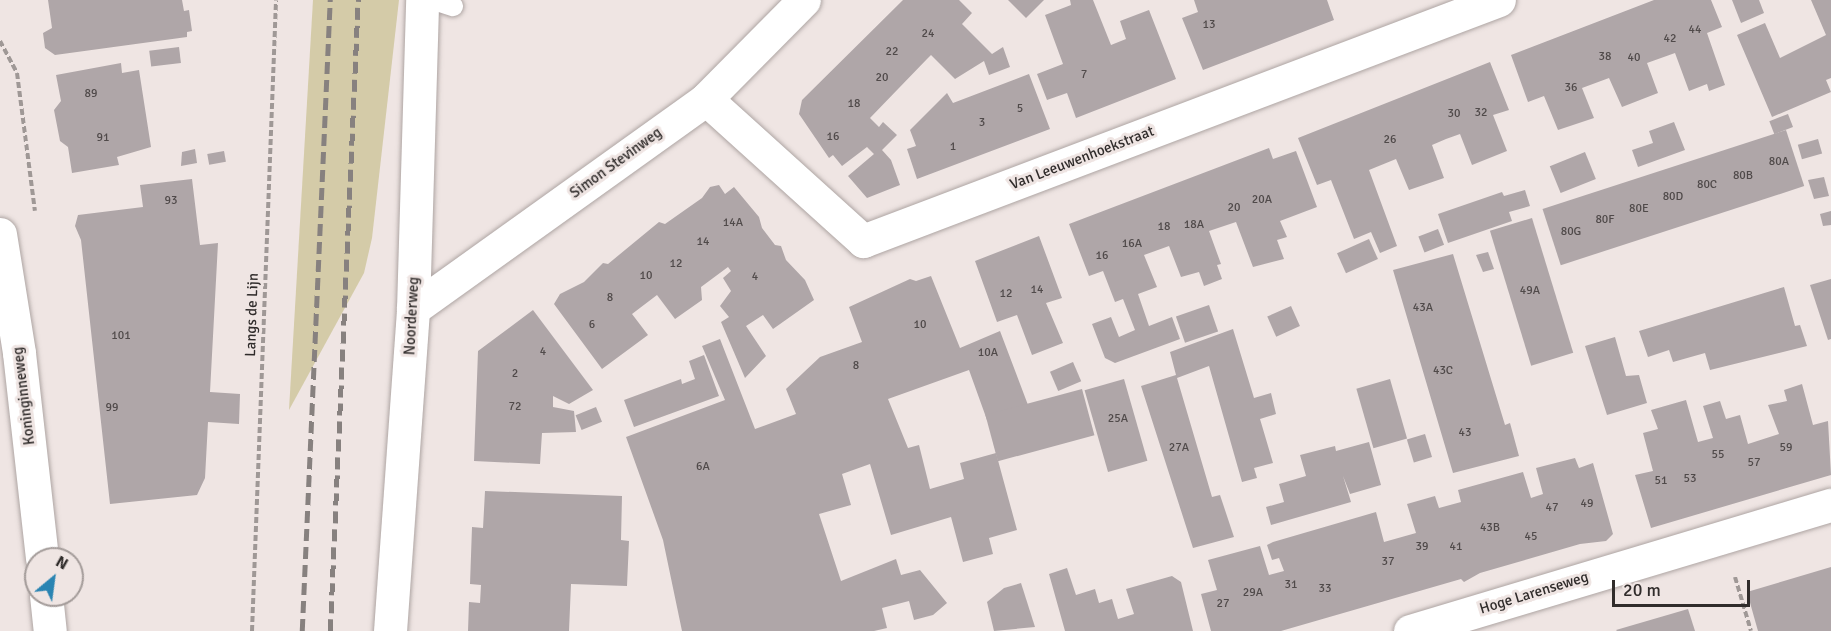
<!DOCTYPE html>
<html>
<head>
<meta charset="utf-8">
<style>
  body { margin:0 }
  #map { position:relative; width:1831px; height:631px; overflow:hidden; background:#efe5e3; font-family:Signika,sans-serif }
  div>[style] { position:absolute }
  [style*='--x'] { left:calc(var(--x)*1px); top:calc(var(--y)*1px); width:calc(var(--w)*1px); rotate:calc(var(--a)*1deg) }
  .green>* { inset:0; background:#d4cba8 }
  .building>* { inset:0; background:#afa6a8; transform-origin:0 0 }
  .path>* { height:4px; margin-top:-2px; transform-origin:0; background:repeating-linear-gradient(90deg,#9f9896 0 6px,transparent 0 9px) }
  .roads { filter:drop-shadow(0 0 2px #aea5a3) drop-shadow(0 0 2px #aea5a3) }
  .service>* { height:20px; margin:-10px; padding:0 10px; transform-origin:10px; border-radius:10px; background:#fff }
  .minor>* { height:33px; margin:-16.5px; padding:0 16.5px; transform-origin:16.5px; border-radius:16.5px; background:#fff }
  .tertiary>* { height:33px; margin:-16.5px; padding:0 16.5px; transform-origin:16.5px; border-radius:16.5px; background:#fff }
  .rail>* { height:4.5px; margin-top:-2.25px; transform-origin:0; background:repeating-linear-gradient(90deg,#87817f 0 12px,transparent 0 18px) }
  span { translate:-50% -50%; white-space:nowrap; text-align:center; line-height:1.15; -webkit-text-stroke:6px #efe5e3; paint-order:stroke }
  .number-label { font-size:12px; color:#504a4a }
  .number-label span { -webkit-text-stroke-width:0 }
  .street-label { font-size:15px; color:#302c2b }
  .north { position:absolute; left:24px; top:547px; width:60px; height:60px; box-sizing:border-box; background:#efe5e3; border:2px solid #a39b99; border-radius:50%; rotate:29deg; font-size:16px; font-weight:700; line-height:24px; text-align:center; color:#302c2b }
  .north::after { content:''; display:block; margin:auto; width:21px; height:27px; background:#2a84b2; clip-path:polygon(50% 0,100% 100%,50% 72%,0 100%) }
  .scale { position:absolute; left:1612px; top:580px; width:138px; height:27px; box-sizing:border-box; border:3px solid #302c2b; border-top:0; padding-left:8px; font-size:18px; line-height:21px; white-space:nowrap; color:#302c2b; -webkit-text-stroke:4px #efe5e3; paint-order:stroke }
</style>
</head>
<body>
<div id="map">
  <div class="green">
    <div style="clip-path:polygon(313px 0,399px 0,372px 238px,364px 273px,289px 410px)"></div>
  </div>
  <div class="building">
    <div style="clip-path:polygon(48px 0,182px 0,184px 11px,189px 10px,192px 31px,187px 32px,187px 37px,55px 55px,45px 48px,43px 33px,52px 28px)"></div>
    <div style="clip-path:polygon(903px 0,959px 0,972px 13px,962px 24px,992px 54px,1003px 47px,1010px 67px,989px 75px,984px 61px,955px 79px,931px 55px,927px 59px,870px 118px,879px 127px,883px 122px,897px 135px,882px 150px,891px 160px,900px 185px,867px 198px,848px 176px,874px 154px,867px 147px,842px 166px,833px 155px,829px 158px,799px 114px,802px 100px)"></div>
    <div style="clip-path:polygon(1008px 0,1044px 0,1026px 18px)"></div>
    <div style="clip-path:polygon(1070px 0,1093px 0,1111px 45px,1126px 39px,1120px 21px,1149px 10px,1176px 79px,1076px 118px,1067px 93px,1047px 100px,1037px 74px,1063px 64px,1045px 15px,1071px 5px)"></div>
    <div style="clip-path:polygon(1194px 0,1327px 0,1334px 20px,1203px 70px,1182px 18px,1198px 12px)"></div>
    <div style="clip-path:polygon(1654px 0,1711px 0,1722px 27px,1707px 33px,1725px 85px,1709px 91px,1707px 84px,1689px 91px,1675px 53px,1647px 63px,1658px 93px,1622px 107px,1609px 78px,1582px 88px,1594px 118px,1558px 130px,1544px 96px,1528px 102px,1511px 55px)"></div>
    <div style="clip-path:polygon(1732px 0,1759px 0,1764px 13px,1741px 23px)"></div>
    <div style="clip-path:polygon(1811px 0,1831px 0,1831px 78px,1826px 80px,1831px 92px,1772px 117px,1737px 35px,1765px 23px,1780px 58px,1826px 35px)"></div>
    <div style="left:179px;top:47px;width:16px;height:30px;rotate:83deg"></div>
    <div style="clip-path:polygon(1490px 62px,1509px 110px,1493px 115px,1507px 151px,1472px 165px,1460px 134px,1446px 139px,1432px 145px,1444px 178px,1409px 190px,1396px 159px,1369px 170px,1397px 246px,1380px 253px,1371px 232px,1354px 239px,1331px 180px,1317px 185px,1298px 138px)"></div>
    <div style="clip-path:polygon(121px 63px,122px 73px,139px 70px,151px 147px,117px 157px,119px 165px,72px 173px,68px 147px,60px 141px,54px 110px,61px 101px,56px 75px)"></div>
    <div style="clip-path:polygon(1029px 74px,1050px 129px,917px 179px,907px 149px,916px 146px,910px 130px,947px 93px,953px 103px)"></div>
    <div style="left:1788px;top:114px;width:14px;height:20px;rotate:69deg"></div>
    <div style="clip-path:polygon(1674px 122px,1685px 150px,1638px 167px,1632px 150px,1653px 143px,1649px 131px)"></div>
    <div style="left:1786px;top:130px;width:59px;height:256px;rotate:72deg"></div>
    <div style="left:1818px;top:139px;width:15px;height:21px;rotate:74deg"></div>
    <div style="clip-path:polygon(1269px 148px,1273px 159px,1296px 151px,1317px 207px,1280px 221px,1287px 237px,1277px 240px,1284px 259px,1253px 267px,1236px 222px,1209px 231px,1221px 264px,1217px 265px,1222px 279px,1204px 286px,1199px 272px,1181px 277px,1169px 246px,1144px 255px,1157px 287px,1138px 294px,1149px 326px,1172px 317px,1180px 339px,1115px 363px,1105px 358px,1092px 324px,1111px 317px,1119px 337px,1135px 330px,1123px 299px,1115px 302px,1103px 271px,1089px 276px,1069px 224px)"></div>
    <div style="clip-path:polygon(195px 149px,197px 163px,181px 166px,182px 152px)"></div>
    <div style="left:224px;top:151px;width:11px;height:17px;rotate:80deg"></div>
    <div style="left:1585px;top:152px;width:29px;height:38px;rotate:68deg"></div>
    <div style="clip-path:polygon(1824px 177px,1829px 196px,1814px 199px,1808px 180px)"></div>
    <div style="clip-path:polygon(192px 179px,200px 245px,218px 243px,210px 392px,240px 394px,239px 424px,208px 422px,205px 478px,197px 495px,110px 504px,81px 240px,75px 226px,78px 215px,143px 207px,140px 185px)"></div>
    <div style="clip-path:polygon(719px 185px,725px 194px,734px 187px,759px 217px,762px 228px,775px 245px,781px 246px,786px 260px,805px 280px,814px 300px,773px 329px,763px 315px,746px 326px,766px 356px,745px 378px,721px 322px,729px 317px,720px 306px,731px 291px,723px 278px,731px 271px,728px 267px,701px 287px,702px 300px,675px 319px,657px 295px,632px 314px,648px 335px,602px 369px,554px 304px,560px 294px,584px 282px,603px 263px,608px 264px,659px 222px,665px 224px,702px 198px,710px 187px)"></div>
    <div style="clip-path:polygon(1525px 190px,1530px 206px,1509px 212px,1512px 221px,1448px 243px,1438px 214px,1502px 192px,1504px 196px)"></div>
    <div style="clip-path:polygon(1831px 211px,1831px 225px,1823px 226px,1820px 214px)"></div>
    <div style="left:1532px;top:218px;width:141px;height:44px;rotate:73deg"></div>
    <div style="left:1438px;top:229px;width:17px;height:21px;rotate:69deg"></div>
    <div style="clip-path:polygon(1039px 236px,1062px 298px,1046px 303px,1063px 343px,1032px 355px,1017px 315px,997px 322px,975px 261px)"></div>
    <div style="left:1369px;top:239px;width:22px;height:35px;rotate:66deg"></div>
    <div style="clip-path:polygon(1488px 252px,1494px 269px,1483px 272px,1476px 255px)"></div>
    <div style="clip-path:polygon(1453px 254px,1505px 425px,1510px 423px,1519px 456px,1453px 473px,1393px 270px)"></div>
    <div style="clip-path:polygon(931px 276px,960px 348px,1000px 331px,1028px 405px,987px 420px,969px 370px,888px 399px,908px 448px,919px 445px,930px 489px,964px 479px,960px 463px,996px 453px,1017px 530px,989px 538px,993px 554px,963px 562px,951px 517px,891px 535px,870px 464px,842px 474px,851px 505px,819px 514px,841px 581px,896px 559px,901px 575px,920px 570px,947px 603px,933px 615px,914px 620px,909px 601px,882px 608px,887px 628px,874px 631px,682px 631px,663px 540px,626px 437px,725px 400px,702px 346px,720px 339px,755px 429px,796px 414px,786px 389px,820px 357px,862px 342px,849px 307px,910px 279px,916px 281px)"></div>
    <div style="clip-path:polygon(1831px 279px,1831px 339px,1828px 340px,1810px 285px)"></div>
    <div style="clip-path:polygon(1784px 287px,1795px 326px,1800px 325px,1807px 346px,1710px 370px,1705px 353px,1673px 362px,1669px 350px,1648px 357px,1639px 331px)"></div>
    <div style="left:1209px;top:305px;width:28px;height:35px;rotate:71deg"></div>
    <div style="left:1291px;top:306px;width:22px;height:26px;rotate:66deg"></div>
    <div style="clip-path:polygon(533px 310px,593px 390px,569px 404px,553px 396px,553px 407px,574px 411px,576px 432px,542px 433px,540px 464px,474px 461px,478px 351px)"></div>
    <div style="clip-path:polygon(1233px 329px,1254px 398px,1271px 393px,1276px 414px,1260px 419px,1273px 463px,1254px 468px,1257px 478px,1242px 482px,1209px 366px,1177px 378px,1212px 497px,1220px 495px,1234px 537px,1193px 548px,1141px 386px,1176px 375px,1170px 352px)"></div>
    <div style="clip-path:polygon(1615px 337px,1626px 376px,1639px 375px,1647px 403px,1607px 415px,1585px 346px)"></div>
    <div style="clip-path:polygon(704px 355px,719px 396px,634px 427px,624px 400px,681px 379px,682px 384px,695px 379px,689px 361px)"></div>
    <div style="left:1073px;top:362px;width:21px;height:25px;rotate:67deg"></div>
    <div style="left:1124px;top:379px;width:85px;height:41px;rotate:74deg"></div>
    <div style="left:1390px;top:379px;width:62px;height:35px;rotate:74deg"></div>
    <div style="clip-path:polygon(1802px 384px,1813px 425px,1828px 421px,1831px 475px,1651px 528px,1635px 475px,1653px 471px,1643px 433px,1658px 429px,1651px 410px,1686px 400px,1698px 442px,1713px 438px,1703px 406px,1720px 401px,1726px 419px,1740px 415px,1748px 444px,1779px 434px,1768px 405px,1787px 401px,1784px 390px)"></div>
    <div style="left:1082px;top:389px;width:48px;height:100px;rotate:75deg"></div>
    <div style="left:596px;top:407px;width:16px;height:22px;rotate:68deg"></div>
    <div style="left:1425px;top:434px;width:24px;height:19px;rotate:73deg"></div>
    <div style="clip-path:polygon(1369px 442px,1381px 485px,1350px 494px,1343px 476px,1351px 502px,1271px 525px,1266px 507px,1284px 502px,1279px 484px,1306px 476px,1300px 455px,1335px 446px,1336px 451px)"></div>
    <div style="clip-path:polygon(1575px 458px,1579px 468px,1593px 463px,1613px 534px,1606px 541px,1580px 544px,1480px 573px,1464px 582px,1461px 579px,1281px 631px,1211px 631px,1201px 594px,1217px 590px,1208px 560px,1260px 546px,1269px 575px,1284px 571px,1279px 558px,1272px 560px,1267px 545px,1273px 542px,1376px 512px,1384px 542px,1416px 533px,1407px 504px,1435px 496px,1439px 508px,1461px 502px,1458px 490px,1523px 472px,1531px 498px,1543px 494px,1536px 468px)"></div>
    <div style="clip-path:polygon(485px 491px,622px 496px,621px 540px,629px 541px,627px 586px,571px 584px,569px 631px,468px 631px,469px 602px,480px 603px,481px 585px,470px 584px,472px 527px,483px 528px)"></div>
    <div style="clip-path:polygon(1831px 567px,1831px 631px,1758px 631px,1747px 592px)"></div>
    <div style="clip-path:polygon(1067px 568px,1076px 595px,1095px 589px,1099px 603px,1112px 599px,1118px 619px,1134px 614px,1126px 589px,1172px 576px,1181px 582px,1193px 631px,1065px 631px,1049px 574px)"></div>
    <div style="clip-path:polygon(1021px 583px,1035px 627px,994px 631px,987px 602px,1004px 588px)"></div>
    <div style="clip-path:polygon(1688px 609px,1695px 631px,1617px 631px,1616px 630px)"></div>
  </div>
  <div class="path">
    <div style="--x:0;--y:41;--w:36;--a:62"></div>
    <div style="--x:17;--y:73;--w:139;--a:82.6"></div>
    <div style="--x:1735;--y:577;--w:56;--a:73.5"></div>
    <div style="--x:252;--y:631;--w:631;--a:-87.82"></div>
  </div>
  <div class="roads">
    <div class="service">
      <div style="--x:434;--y:0;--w:20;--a:18"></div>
    </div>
    <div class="minor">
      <div style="--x:706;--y:99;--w:212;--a:42.1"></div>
      <div style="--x:863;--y:241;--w:680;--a:-20.75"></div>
      <div style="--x:413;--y:309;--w:309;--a:-88.3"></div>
      <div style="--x:1410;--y:631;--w:439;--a:-16.7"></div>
    </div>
    <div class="tertiary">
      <div style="--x:0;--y:234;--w:121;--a:80.9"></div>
      <div style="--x:19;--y:353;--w:207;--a:83.6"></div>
      <div style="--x:46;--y:595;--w:36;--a:84"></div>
      <div style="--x:390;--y:631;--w:323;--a:-85.9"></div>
      <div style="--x:413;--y:309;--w:360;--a:-35.6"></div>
      <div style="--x:706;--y:99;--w:139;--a:-45.3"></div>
    </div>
  </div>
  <div class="rail">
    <div style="--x:302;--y:631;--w:632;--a:-87.46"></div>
    <div style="--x:330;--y:631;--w:632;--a:-87.46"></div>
  </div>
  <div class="number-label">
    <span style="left:1209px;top:25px">13</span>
    <span style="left:1695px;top:30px">44</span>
    <span style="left:928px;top:34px">24</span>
    <span style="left:1670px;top:39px">42</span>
    <span style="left:892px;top:52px">22</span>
    <span style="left:1605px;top:57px">38</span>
    <span style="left:1634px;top:58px">40</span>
    <span style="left:1084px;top:75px">7</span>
    <span style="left:882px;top:78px">20</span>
    <span style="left:1571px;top:88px">36</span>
    <span style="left:91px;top:94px">89</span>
    <span style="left:854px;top:104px">18</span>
    <span style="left:1020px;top:109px">5</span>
    <span style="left:1481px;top:113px">32</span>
    <span style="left:1454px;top:114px">30</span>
    <span style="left:982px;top:123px">3</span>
    <span style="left:833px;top:137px">16</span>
    <span style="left:103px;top:138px">91</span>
    <span style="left:1390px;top:140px">26</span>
    <span style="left:953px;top:147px">1</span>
    <span style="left:1779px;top:162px">80A</span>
    <span style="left:1743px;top:176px">80B</span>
    <span style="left:1707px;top:185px">80C</span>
    <span style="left:1673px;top:197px">80D</span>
    <span style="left:1262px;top:200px">20A</span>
    <span style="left:171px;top:201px">93</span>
    <span style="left:1234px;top:208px">20</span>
    <span style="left:1639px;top:209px">80E</span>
    <span style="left:1605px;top:220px">80F</span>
    <span style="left:733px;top:223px">14A</span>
    <span style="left:1194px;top:225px">18A</span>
    <span style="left:1164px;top:227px">18</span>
    <span style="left:1571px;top:232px">80G</span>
    <span style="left:703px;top:242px">14</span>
    <span style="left:1132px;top:244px">16A</span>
    <span style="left:1102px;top:256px">16</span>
    <span style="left:676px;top:264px">12</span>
    <span style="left:646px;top:276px">10</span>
    <span style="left:755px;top:277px">4</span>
    <span style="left:1037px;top:290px">14</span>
    <span style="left:1530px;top:291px">49A</span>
    <span style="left:1006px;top:294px">12</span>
    <span style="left:610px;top:298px">8</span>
    <span style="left:1423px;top:308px">43A</span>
    <span style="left:592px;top:325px">6</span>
    <span style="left:920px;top:325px">10</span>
    <span style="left:121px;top:336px">101</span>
    <span style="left:543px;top:352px">4</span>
    <span style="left:988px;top:353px">10A</span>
    <span style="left:856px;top:366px">8</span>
    <span style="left:1443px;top:371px">43C</span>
    <span style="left:515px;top:374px">2</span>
    <span style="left:515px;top:407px">72</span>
    <span style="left:112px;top:408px">99</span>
    <span style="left:1118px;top:419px">25A</span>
    <span style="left:1465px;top:433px">43</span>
    <span style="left:1179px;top:448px">27A</span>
    <span style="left:1786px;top:448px">59</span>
    <span style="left:1718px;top:455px">55</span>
    <span style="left:1754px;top:463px">57</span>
    <span style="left:703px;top:467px">6A</span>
    <span style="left:1690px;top:479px">53</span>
    <span style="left:1661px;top:481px">51</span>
    <span style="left:1587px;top:504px">49</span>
    <span style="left:1552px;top:508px">47</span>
    <span style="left:1490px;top:528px">43B</span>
    <span style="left:1531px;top:537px">45</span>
    <span style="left:1422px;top:547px">39</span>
    <span style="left:1456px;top:547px">41</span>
    <span style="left:1388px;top:562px">37</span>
    <span style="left:1291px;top:585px">31</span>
    <span style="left:1325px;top:589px">33</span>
    <span style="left:1253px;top:593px">29A</span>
    <span style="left:1223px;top:604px">27</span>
  </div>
  <div class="street-label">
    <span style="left:1082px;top:158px;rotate:-21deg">Van Leeuwenhoekstraat</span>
    <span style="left:616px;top:163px;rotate:-36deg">Simon Stevinweg</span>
    <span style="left:252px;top:315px;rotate:-88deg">Langs de Lijn</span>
    <span style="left:412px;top:316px;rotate:-87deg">Noorderweg</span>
    <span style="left:24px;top:396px;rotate:-97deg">Koninginneweg</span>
    <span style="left:1534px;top:593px;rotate:-17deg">Hoge Larenseweg</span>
  </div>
  <div class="north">N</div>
  <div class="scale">20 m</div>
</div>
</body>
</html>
